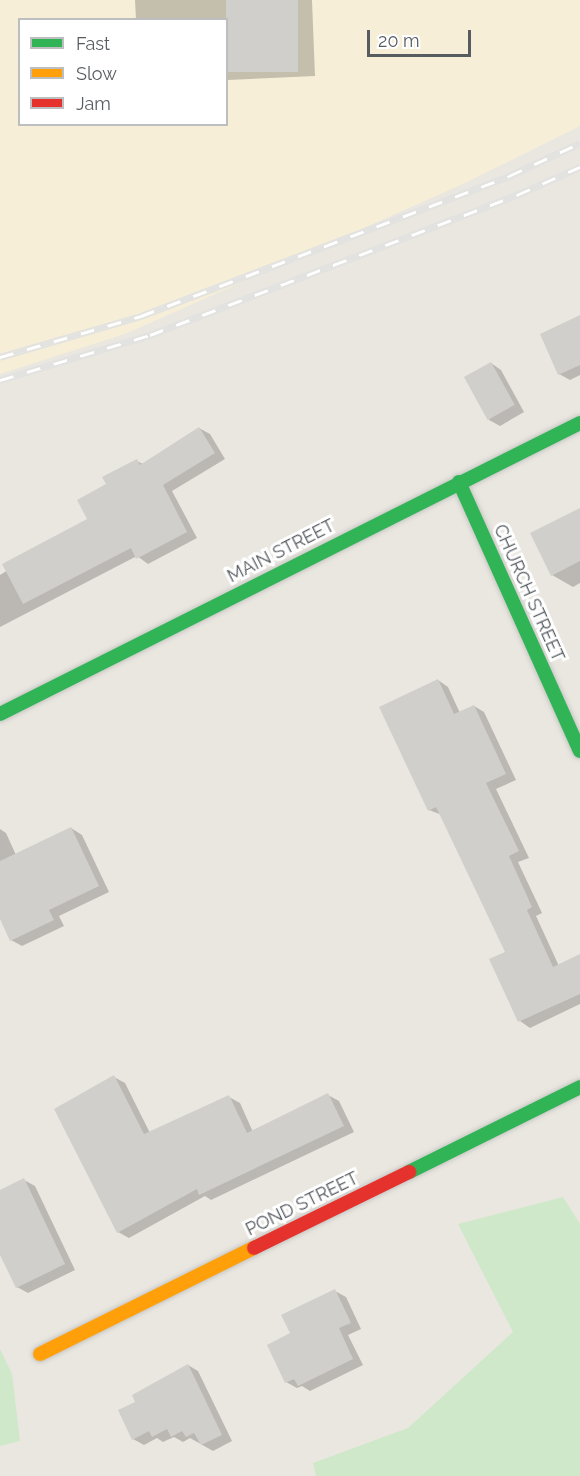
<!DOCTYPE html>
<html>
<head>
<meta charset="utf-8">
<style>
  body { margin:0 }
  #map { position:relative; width:580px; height:1476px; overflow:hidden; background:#eae7e0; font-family:Raleway,sans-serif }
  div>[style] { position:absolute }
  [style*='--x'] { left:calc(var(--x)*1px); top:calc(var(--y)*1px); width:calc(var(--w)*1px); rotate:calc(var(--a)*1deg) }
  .commercial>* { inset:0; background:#f6eed7 }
  .green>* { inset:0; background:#cee8c9 }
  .shadow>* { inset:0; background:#0003 }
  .building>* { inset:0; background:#d1cfcb; transform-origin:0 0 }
  .roads { filter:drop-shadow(0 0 2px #c6c6c4) drop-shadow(0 0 2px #c6c6c4) }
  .fast>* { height:14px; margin:-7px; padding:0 7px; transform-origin:7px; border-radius:7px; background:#30b455 }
  .slow>* { height:14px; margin:-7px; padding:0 7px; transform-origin:7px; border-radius:7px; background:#ff9f0a }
  .jam>* { height:14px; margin:-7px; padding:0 7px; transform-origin:7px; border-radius:7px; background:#e5322d }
  .rail>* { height:7px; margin-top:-3.5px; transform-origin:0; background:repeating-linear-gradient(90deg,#fff 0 14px,#e2e2e1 0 28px); box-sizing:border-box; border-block:2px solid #e2e2e1 }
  span { translate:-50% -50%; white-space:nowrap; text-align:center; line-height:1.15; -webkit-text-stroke:6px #fff; paint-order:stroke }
  .street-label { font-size:18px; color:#575c61 }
  .legend { position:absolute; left:18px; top:18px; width:210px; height:108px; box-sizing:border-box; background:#fff; border:2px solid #bcbec0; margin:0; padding:8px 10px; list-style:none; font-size:18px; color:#575c61 }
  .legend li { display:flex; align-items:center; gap:12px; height:30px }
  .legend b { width:30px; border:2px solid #bcbec0 }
  .scale { position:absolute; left:367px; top:30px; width:104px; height:27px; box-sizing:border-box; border:3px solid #575c61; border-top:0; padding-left:8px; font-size:18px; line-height:21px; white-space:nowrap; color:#575c61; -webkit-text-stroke:4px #fff; paint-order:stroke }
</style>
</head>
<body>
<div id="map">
  <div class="commercial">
    <div style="clip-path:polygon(evenodd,0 0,580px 0,580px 126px,465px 183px,125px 334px,0 374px,0 0,20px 20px,226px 20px,226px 124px,20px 124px,20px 20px)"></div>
  </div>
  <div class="green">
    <div style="clip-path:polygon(563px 1197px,580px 1224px,580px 1476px,316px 1476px,313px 1463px,408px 1428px,513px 1332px,458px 1224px)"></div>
    <div style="clip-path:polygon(0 1349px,12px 1374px,20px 1441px,0 1446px)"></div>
  </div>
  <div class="shadow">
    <div style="clip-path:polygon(135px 0,312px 0,315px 76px,228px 80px,226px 107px,226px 20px,136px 20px)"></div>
    <div style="clip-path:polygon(580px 317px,580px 375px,570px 380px,559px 374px)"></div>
    <div style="clip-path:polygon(491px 363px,501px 370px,524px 412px,500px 426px,489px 420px)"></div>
    <div style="clip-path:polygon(199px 428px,210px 434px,225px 459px,172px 491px,197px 538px,148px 564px,137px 556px,0 627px,0 575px,89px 520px,108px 485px,137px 461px,143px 464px)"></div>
    <div style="clip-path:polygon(580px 517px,580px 583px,573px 587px,552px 575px)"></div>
    <div style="clip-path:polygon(438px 680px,448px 687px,460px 713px,474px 706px,484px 712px,516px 780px,496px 789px,529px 858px,518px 862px,542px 913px,536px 916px,559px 966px,580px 961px,580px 1004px,530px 1028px,520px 1021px,491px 960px,507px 952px,442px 815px,429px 810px)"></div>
    <div style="clip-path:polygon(71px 828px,82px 835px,109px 892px,59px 916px,64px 926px,22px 946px,11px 940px,0 916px,0 829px,6px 833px,16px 855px)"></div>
    <div style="clip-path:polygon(114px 1077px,125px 1083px,150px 1133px,229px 1097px,240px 1103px,253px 1132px,328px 1095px,339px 1101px,354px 1132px,211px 1200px,205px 1196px,129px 1238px,118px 1232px)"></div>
    <div style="clip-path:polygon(24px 1180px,35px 1186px,75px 1270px,28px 1293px,17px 1287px,0 1251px,0 1192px)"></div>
    <div style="clip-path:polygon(335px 1291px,346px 1297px,361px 1329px,348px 1335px,363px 1365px,310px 1391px,302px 1386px,297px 1388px,286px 1382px,292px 1334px)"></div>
    <div style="clip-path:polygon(188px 1365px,198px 1371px,232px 1441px,213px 1451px,190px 1438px,183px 1442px,174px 1437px,163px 1442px,157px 1438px,144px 1445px,133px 1439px,137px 1402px)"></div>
  </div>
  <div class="building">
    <div style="left:226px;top:0;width:72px;height:72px"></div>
    <div style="clip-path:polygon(580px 315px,580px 365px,558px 375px,540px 334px)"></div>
    <div style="left:491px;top:362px;width:49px;height:31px;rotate:61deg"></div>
    <div style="clip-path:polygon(199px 427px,215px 453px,163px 485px,187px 532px,136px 559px,131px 548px,23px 604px,2px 564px,87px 519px,77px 500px,106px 484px,102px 477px,137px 459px,140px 465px)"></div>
    <div style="clip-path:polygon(580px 508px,580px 561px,551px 576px,530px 533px)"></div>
    <div style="clip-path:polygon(438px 679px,454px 714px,474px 705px,506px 774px,486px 783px,519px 851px,509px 856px,532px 907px,527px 910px,553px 967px,580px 954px,580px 994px,518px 1022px,489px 959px,505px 952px,436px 807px,428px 811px,379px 707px)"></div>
    <div style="clip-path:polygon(71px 827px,99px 886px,49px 910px,54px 920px,10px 941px,0 919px,0 861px)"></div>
    <div style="clip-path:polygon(114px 1075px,144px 1134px,229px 1095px,247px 1133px,328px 1093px,344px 1126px,199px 1195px,197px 1189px,117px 1233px,54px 1109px)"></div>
    <div style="clip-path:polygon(24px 1178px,65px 1264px,16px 1288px,0 1255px,0 1190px)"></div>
    <div style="clip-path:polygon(335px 1289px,351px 1323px,339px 1328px,353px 1359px,298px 1386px,294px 1379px,285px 1383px,267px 1345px,290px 1333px,281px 1315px)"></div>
    <div style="clip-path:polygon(188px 1364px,222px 1435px,201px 1445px,194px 1433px,186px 1437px,182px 1431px,171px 1437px,167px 1429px,152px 1437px,149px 1431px,132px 1440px,118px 1410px,135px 1402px,132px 1395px)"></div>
  </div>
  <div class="roads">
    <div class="fast">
      <div style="--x:459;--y:482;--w:295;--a:65.8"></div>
      <div style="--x:0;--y:714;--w:649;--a:-26.64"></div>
      <div style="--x:409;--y:1172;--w:191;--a:-26.4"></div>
    </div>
    <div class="slow">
      <div style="--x:40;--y:1354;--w:239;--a:-26.4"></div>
    </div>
    <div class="jam">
      <div style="--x:254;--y:1248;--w:173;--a:-26.1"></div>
    </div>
  </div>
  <div class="rail">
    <div style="--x:0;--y:357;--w:147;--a:-16.2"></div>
    <div style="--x:141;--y:316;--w:394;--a:-20.8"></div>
    <div style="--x:509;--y:176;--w:78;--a:-24.9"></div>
    <div style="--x:0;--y:380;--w:157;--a:-16.7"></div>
    <div style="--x:150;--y:335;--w:393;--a:-20.9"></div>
    <div style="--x:517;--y:195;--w:69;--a:-24"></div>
  </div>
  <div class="street-label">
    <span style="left:281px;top:551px;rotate:-27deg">MAIN STREET</span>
    <span style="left:529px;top:593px;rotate:66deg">CHURCH STREET</span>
    <span style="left:302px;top:1204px;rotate:-26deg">POND STREET</span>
  </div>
  <ul class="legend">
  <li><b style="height:8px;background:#30b455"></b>Fast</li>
  <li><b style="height:8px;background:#ff9f0a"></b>Slow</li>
  <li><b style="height:8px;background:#e5322d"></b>Jam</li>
  </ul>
  <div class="scale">20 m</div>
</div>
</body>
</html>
